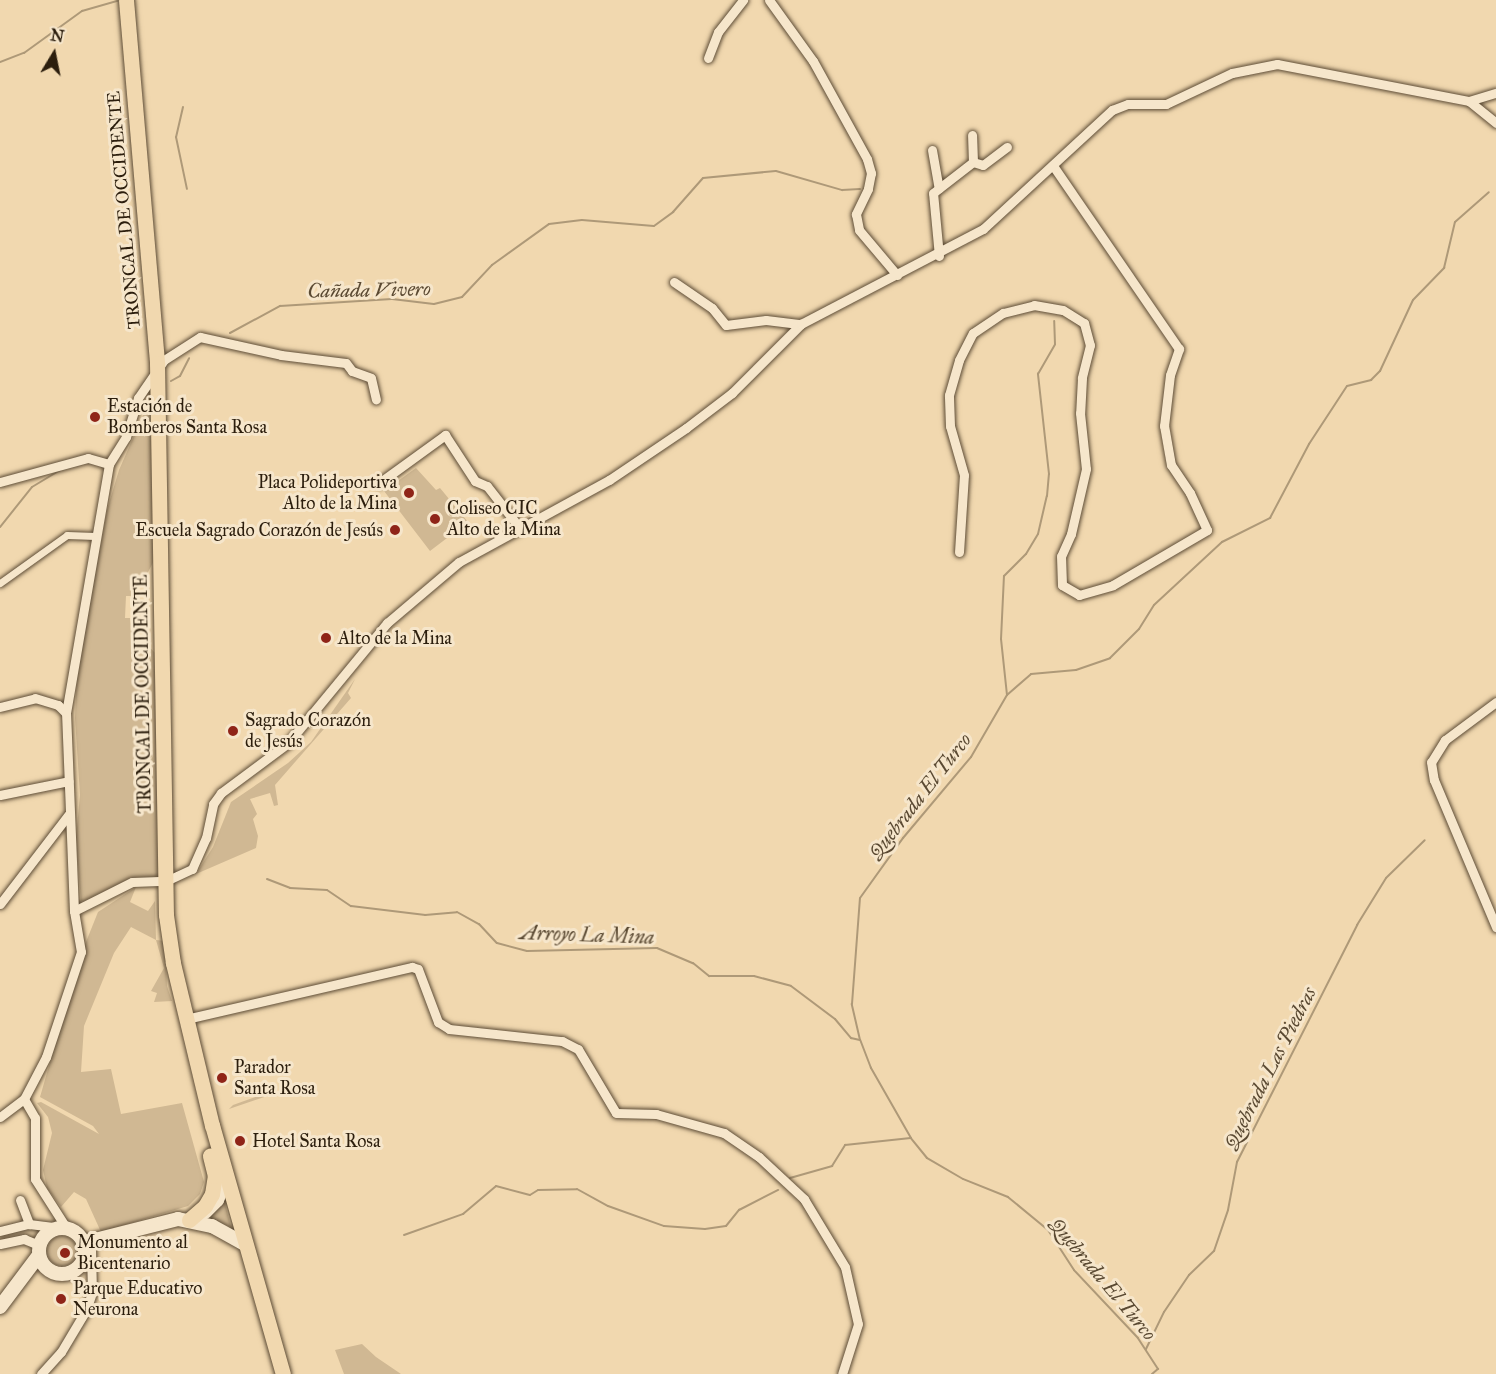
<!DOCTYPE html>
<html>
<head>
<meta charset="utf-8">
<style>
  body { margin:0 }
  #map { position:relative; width:1496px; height:1374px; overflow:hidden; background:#f1d8af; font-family:"IM FELL Great Primer",serif }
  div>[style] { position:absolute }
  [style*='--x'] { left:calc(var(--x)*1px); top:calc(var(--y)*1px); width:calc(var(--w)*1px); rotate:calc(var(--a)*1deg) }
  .green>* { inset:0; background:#d0b893 }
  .round { border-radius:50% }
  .stream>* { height:2px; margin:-1px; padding:0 1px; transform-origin:1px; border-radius:1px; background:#ae9978 }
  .roads { filter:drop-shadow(0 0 2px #5d4c36) drop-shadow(0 0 2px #5d4c36) }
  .pedestrian>* { height:7px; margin:-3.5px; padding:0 3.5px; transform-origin:3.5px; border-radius:3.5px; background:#f6e6cb }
  .minor>* { height:9px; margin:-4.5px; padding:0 4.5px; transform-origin:4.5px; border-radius:4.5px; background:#f6e6cb }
  .secondary>* { height:14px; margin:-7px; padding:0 7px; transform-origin:7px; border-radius:7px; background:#f6e6cb }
  .secondary>.ring { margin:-7px; padding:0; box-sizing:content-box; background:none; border:14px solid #f6e6cb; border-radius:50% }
  .primary>* { height:15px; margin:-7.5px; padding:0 7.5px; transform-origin:7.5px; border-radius:7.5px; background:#f1d8af }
  .dots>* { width:16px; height:16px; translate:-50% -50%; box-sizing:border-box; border:3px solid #f6e6cb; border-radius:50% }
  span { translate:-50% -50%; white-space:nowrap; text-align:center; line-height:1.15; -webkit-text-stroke:6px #f6e6cb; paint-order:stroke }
  .street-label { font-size:18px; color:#2c1e0d }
  .poi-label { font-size:18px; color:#2c1e0d }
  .left { translate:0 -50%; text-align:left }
  .right { translate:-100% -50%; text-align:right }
  .water-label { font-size:20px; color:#5a4932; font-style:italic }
  .north { position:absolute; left:24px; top:24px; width:60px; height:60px; -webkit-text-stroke:4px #f6e6cb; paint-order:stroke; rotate:10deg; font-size:16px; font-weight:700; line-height:24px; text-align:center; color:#2c1e0d }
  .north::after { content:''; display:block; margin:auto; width:21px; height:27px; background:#2c1e0d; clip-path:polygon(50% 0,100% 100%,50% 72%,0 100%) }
</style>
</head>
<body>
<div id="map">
  <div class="green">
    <div style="clip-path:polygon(155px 388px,156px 557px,147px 574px,134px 576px,133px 596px,126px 596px,125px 618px,130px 618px,131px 624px,138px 624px,136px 633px,156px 654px,159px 880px,148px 878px,88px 903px,81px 901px,76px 838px,80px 795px,75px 718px,77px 672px,107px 510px,119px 470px)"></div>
    <div style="clip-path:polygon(416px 468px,436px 490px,440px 488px,468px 522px,430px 551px,384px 491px)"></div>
    <div style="clip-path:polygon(355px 679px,348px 693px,351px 698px,275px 785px,278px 805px,274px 806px,270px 793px,250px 799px,257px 814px,253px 819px,258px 836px,256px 848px,196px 874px,213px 847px,231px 802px,288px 763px,311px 742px)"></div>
    <div style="clip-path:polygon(136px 887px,130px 902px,148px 911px,155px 901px,156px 940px,165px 941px,167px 986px,172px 1001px,154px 1002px,157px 993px,151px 991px,164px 968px,156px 940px,131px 927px,114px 953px,84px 1026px,81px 1072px,111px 1069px,121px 1114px,182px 1103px,204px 1182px,200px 1194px,188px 1206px,101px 1232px,86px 1199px,74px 1192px,61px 1207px,47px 1188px,43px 1170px,52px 1133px,48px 1117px,37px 1103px,41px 1102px,99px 1134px,93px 1126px,40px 1097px,82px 952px,98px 912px)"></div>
    <div style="clip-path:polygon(272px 1091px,273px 1094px,229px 1109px,233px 1105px)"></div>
    <div style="clip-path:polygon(224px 1200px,231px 1227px,209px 1219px)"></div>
    <div class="round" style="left:47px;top:1236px;width:30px;height:30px"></div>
    <div style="clip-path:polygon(362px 1344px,376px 1357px,401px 1374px,344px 1374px,335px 1350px)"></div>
  </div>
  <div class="stream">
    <div style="--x:0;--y:62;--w:26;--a:-21"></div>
    <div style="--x:24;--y:53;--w:72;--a:-35.9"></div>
    <div style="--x:82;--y:11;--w:37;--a:-16"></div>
    <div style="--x:183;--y:107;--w:31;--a:103"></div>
    <div style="--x:176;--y:137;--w:53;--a:78.1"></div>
    <div style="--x:230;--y:333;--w:57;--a:-28.4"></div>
    <div style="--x:280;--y:306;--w:112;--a:-3.6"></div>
    <div style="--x:392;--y:299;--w:42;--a:6.8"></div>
    <div style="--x:434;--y:304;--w:29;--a:-14"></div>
    <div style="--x:462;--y:297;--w:44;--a:-46.8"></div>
    <div style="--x:492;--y:265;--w:70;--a:-35.7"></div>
    <div style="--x:549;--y:224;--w:33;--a:-7"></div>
    <div style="--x:582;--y:220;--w:72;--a:4.8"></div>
    <div style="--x:654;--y:226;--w:24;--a:-36"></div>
    <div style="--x:673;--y:212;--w:45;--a:-48.6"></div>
    <div style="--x:703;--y:178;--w:73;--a:-5.5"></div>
    <div style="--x:776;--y:171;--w:69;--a:16.1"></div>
    <div style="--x:842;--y:190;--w:18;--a:-3"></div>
    <div style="--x:171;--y:381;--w:10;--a:-29"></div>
    <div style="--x:180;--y:376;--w:20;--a:-63"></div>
    <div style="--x:0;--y:527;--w:51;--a:-51.3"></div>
    <div style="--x:32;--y:487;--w:33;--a:-31"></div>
    <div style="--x:1007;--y:695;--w:56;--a:-96.1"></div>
    <div style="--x:1001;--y:639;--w:63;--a:-87.3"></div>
    <div style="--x:1004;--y:576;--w:31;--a:-45"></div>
    <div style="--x:1026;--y:554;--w:23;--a:-59"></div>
    <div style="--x:1038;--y:534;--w:39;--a:-77"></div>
    <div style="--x:1047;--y:496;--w:22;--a:-85"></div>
    <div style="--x:1049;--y:474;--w:101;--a:-96.3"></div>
    <div style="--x:1038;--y:374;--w:34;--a:-60"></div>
    <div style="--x:1055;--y:344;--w:23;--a:-92"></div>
    <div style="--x:267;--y:879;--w:25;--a:21"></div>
    <div style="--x:290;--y:888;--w:37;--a:3"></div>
    <div style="--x:327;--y:890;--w:29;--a:34"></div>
    <div style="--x:351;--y:906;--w:75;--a:6.9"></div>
    <div style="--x:425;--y:915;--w:32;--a:-5"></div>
    <div style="--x:457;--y:912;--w:25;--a:29"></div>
    <div style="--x:479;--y:924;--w:26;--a:47"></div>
    <div style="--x:497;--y:943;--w:31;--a:15"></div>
    <div style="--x:527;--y:951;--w:130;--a:-1.3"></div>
    <div style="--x:657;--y:948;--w:39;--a:23"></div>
    <div style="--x:693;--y:963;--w:21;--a:39"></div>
    <div style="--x:709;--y:976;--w:45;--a:0"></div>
    <div style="--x:754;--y:976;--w:38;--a:15"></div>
    <div style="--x:791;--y:986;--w:55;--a:36.9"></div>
    <div style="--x:835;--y:1019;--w:25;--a:50"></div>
    <div style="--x:851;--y:1038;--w:9;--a:13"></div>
    <div style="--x:790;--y:1178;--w:44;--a:-15.9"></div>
    <div style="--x:832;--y:1166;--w:25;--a:-58"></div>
    <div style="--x:845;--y:1145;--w:66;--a:-6.1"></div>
    <div style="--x:404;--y:1235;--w:63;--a:-19.6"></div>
    <div style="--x:463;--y:1214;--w:43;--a:-40.3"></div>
    <div style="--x:496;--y:1186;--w:35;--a:15"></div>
    <div style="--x:530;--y:1195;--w:9;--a:-32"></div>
    <div style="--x:538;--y:1190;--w:39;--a:-1"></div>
    <div style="--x:577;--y:1189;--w:35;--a:29"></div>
    <div style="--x:608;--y:1206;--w:59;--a:19.7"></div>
    <div style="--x:664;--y:1226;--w:41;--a:4.2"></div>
    <div style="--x:705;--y:1229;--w:21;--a:-8"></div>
    <div style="--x:726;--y:1226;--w:21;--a:-51"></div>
    <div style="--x:739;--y:1210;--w:44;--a:-27.1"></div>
    <div style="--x:1146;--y:1349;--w:41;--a:-64.1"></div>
    <div style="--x:1164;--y:1312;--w:45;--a:-56"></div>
    <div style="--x:1189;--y:1275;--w:35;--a:-44"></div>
    <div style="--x:1214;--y:1251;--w:43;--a:-71.1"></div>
    <div style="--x:1228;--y:1210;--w:49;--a:-79.4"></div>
    <div style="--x:1237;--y:1162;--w:266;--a:-63.1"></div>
    <div style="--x:1357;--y:925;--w:55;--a:-58.3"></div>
    <div style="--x:1386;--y:878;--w:54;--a:-44.3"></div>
    <div style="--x:1152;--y:1374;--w:8;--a:-40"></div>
    <div style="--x:1158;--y:1369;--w:37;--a:-123"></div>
    <div style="--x:1138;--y:1338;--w:93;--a:-133.3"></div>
    <div style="--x:1074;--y:1270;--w:48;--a:-123"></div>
    <div style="--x:1048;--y:1230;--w:52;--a:-140.5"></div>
    <div style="--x:1008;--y:1197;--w:48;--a:-158.2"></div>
    <div style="--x:963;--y:1179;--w:42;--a:-149.7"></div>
    <div style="--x:927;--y:1158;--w:26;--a:-129"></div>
    <div style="--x:911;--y:1138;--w:81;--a:-119.7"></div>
    <div style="--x:871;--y:1068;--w:30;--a:-111"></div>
    <div style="--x:860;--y:1040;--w:37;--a:-103"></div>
    <div style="--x:852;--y:1004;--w:106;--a:-85.7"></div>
    <div style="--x:860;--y:898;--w:74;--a:-54.4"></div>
    <div style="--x:903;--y:838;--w:106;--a:-50"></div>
    <div style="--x:971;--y:757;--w:72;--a:-59.9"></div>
    <div style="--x:1007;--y:695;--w:32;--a:-41"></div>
    <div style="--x:1031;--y:674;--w:45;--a:-5.1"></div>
    <div style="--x:1076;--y:670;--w:36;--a:-19"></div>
    <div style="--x:1110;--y:658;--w:41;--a:-45"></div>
    <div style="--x:1139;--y:629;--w:28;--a:-58"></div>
    <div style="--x:1154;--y:605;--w:93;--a:-42.8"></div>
    <div style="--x:1222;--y:542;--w:54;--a:-26.6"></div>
    <div style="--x:1270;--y:518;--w:84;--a:-62.2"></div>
    <div style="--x:1309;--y:444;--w:69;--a:-56.8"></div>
    <div style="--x:1347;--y:386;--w:25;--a:-14"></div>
    <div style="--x:1371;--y:380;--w:13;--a:-45"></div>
    <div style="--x:1380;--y:371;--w:78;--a:-65.1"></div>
    <div style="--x:1413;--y:300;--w:45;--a:-45.9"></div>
    <div style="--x:1444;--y:268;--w:47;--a:-76.6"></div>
    <div style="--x:1455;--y:222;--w:45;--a:-41.4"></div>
  </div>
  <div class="roads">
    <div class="pedestrian">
      <div style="--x:0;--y:583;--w:82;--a:-35.6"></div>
      <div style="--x:67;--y:535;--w:28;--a:2"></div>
    </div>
    <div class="minor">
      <div style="--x:769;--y:0;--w:75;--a:54.2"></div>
      <div style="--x:813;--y:61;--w:112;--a:61.1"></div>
      <div style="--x:867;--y:159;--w:15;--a:74"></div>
      <div style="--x:871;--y:173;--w:16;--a:101"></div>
      <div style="--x:868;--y:189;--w:28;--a:116"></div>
      <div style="--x:856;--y:214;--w:16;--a:79"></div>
      <div style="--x:859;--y:230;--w:59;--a:49.8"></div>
      <div style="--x:708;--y:58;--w:28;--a:-69"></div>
      <div style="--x:718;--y:32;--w:41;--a:-52"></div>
      <div style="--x:1469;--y:101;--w:28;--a:-17"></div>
      <div style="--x:932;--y:150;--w:39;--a:80"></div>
      <div style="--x:973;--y:162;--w:10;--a:17"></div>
      <div style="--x:983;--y:165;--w:30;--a:-37"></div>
      <div style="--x:939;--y:256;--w:63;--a:-95.4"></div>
      <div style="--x:933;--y:193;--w:51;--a:-37.8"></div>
      <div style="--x:973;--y:162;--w:27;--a:-92"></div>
      <div style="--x:674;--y:282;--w:46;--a:34.4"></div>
      <div style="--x:712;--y:308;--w:22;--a:51"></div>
      <div style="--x:726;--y:325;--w:40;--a:-7.1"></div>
      <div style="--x:766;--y:320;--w:35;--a:7"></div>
      <div style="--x:0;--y:482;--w:91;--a:-15.3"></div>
      <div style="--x:88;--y:458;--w:22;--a:16"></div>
      <div style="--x:379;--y:483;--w:82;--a:-36"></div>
      <div style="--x:445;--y:435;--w:55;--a:56.9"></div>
      <div style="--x:475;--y:481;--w:13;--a:23"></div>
      <div style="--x:487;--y:486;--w:52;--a:52"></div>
      <div style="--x:959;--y:552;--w:77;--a:-86.3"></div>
      <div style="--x:964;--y:475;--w:51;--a:-105.9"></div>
      <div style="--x:950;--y:426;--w:31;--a:-92"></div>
      <div style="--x:949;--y:395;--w:36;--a:-74"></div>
      <div style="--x:959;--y:360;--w:30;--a:-63"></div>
      <div style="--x:973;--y:333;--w:36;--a:-34"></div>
      <div style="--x:1003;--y:313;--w:32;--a:-14"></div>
      <div style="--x:1034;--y:305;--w:29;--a:10"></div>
      <div style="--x:1063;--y:310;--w:25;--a:32"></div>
      <div style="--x:1084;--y:323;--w:23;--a:75"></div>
      <div style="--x:1090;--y:345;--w:34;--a:104"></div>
      <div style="--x:1082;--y:378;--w:35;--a:93"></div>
      <div style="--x:1080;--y:413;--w:56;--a:83.9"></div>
      <div style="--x:1086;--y:469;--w:67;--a:103"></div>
      <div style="--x:1071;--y:534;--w:24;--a:114"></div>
      <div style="--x:1061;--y:556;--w:29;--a:88"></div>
      <div style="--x:1062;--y:585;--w:20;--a:30"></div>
      <div style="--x:1079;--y:595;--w:35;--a:-16"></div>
      <div style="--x:1113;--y:585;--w:109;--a:-30.3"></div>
      <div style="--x:1207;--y:530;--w:41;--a:-114.7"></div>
      <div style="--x:1190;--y:493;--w:34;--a:-124"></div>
      <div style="--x:1171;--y:465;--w:40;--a:-100"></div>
      <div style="--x:1164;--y:426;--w:51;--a:-83.3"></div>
      <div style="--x:1170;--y:375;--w:28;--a:-71"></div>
      <div style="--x:1179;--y:349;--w:222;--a:-124.5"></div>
      <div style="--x:1496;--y:702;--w:64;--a:143.3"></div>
      <div style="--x:1445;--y:740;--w:26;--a:122"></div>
      <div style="--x:1431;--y:762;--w:18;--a:81"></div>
      <div style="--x:1434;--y:780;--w:160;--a:67.1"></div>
      <div style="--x:0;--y:707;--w:36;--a:-14"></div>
      <div style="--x:35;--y:698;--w:24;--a:17"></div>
      <div style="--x:58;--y:705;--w:11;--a:45"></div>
      <div style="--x:0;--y:795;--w:70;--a:-11.5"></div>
      <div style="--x:0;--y:904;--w:113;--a:-52.5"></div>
      <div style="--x:74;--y:911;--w:65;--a:-26.6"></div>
      <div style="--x:132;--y:882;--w:34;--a:-2"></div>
      <div style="--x:166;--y:881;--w:29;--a:-25"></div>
      <div style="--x:192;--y:869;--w:34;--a:-66"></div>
      <div style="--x:206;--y:838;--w:35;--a:-78"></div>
      <div style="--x:213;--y:804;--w:14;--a:-54"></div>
      <div style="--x:221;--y:793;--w:84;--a:-36.7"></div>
      <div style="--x:288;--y:743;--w:156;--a:-50.5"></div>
      <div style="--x:387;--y:623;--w:94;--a:-40.3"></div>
      <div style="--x:459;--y:562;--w:171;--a:-28.7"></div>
      <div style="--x:609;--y:480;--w:93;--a:-34"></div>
      <div style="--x:686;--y:428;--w:58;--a:-37.3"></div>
      <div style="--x:732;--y:393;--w:98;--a:-45"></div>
      <div style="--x:801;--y:324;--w:205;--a:-27.6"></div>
      <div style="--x:983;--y:229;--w:176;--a:-42.7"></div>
      <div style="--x:1112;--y:110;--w:17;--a:-21"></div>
      <div style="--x:1128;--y:104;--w:38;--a:0"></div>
      <div style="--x:1166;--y:104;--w:73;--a:-25.2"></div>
      <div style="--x:1232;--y:73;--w:46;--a:-11.3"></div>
      <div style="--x:1277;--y:64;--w:196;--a:10.9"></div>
      <div style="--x:1469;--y:101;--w:35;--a:39"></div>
      <div style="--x:186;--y:1019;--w:232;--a:-13"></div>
      <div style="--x:412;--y:967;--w:6;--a:18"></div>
      <div style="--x:418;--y:969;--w:57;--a:69.3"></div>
      <div style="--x:438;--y:1022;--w:13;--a:32"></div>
      <div style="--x:449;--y:1029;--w:114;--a:6.1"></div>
      <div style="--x:562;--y:1041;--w:18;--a:27"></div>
      <div style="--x:578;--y:1049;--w:74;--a:59.3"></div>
      <div style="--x:616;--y:1113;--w:40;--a:1.4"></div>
      <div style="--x:656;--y:1114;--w:71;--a:15.6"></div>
      <div style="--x:724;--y:1133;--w:42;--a:34.4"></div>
      <div style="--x:759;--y:1157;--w:62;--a:43"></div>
      <div style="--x:804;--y:1199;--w:79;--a:58.9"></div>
      <div style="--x:845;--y:1267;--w:58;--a:77.2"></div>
      <div style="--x:858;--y:1324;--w:52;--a:107.7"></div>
      <div style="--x:24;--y:1099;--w:22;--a:60"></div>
      <div style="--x:35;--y:1118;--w:61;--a:90"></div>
      <div style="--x:35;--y:1179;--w:59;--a:57.4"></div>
      <div style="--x:0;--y:1117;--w:30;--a:-37"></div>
      <div style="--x:24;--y:1099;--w:47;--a:-62.4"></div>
      <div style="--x:46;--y:1057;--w:111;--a:-71.6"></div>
      <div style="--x:81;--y:952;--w:42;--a:-99.7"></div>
      <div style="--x:74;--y:911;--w:198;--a:-92.3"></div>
      <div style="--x:66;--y:713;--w:253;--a:-80.2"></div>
      <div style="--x:109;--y:464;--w:32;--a:-58"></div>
      <div style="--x:126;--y:437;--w:41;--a:-72.9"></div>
      <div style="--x:138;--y:398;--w:46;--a:-55.6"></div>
      <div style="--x:164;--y:360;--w:43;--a:-32.6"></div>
      <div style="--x:200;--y:337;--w:83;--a:12.5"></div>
      <div style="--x:281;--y:355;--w:65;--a:7"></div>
      <div style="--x:346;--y:363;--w:10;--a:53"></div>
      <div style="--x:352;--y:371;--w:20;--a:20"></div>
      <div style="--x:371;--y:378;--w:22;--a:77"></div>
      <div style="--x:20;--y:1200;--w:26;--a:69"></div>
      <div style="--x:0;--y:1231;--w:30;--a:-14"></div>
      <div style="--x:29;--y:1224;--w:32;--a:7"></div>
      <div style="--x:0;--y:1244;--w:25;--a:-12"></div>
      <div style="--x:24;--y:1239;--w:16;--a:22"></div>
      <div style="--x:41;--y:1374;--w:30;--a:-48"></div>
      <div style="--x:61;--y:1352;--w:49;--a:-59.2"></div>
      <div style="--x:86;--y:1310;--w:18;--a:-71"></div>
      <div style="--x:92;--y:1293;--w:43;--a:-91.3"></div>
    </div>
    <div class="secondary">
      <div style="--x:205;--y:1212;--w:17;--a:-45"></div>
      <div style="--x:217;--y:1200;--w:23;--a:-67"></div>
      <div class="ring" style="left:39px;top:1228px;width:32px;height:32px"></div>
      <div style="--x:83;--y:1243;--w:98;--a:-14.2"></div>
      <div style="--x:178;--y:1219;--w:35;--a:12"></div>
      <div style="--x:212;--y:1226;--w:37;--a:29"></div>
      <div style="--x:0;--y:1307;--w:65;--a:-53.1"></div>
    </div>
    <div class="primary">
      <div style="--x:126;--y:0;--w:364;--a:85.1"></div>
      <div style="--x:157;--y:363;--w:552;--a:89.07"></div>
      <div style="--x:166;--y:915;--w:49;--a:81.7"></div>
      <div style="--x:173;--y:963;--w:167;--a:76.5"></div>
      <div style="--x:212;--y:1125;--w:259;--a:74.1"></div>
      <div style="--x:189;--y:1220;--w:21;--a:-41"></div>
      <div style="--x:205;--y:1206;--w:14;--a:-60"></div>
      <div style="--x:212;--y:1194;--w:18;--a:-81"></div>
      <div style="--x:215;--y:1176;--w:21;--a:-104"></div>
    </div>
  </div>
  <div class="dots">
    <div style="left:95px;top:417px;background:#8f2418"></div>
    <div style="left:409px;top:493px;background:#8f2418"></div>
    <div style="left:435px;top:519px;background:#8f2418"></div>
    <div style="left:395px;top:530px;background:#8f2418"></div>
    <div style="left:326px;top:638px;background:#8f2418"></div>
    <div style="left:233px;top:731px;background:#8f2418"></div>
    <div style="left:222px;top:1078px;background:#8f2418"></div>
    <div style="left:240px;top:1141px;background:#8f2418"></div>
    <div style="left:65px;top:1253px;background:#8f2418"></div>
    <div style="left:61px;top:1299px;background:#8f2418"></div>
  </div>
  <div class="street-label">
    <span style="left:124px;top:210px;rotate:-95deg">TRONCAL DE OCCIDENTE</span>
    <span style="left:143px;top:694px;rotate:-91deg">TRONCAL DE OCCIDENTE</span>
  </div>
  <div class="poi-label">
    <span class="left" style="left:107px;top:417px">Estación de<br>Bomberos Santa Rosa</span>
    <span class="right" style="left:397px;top:493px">Placa Polideportiva<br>Alto de la Mina</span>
    <span class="left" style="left:447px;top:519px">Coliseo CIC<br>Alto de la Mina</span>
    <span class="right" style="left:383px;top:530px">Escuela Sagrado Corazón de Jesús</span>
    <span class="left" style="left:338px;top:638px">Alto de la Mina</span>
    <span class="left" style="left:245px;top:731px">Sagrado Corazón<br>de Jesús</span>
    <span class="left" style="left:234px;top:1078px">Parador<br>Santa Rosa</span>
    <span class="left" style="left:252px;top:1141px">Hotel Santa Rosa</span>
    <span class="left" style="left:77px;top:1253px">Monumento al<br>Bicentenario</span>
    <span class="left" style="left:73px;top:1299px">Parque Educativo<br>Neurona</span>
  </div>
  <div class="water-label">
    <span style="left:369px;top:290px;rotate:-1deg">Cañada Vivero</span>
    <span style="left:920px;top:796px;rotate:-52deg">Quebrada El Turco</span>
    <span style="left:587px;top:935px;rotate:2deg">Arroyo La Mina</span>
    <span style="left:1270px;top:1068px;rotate:-63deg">Quebrada Las Piedras</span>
    <span style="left:1103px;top:1279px;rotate:50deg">Quebrada El Turco</span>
  </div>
  <div class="north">N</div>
</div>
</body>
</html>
